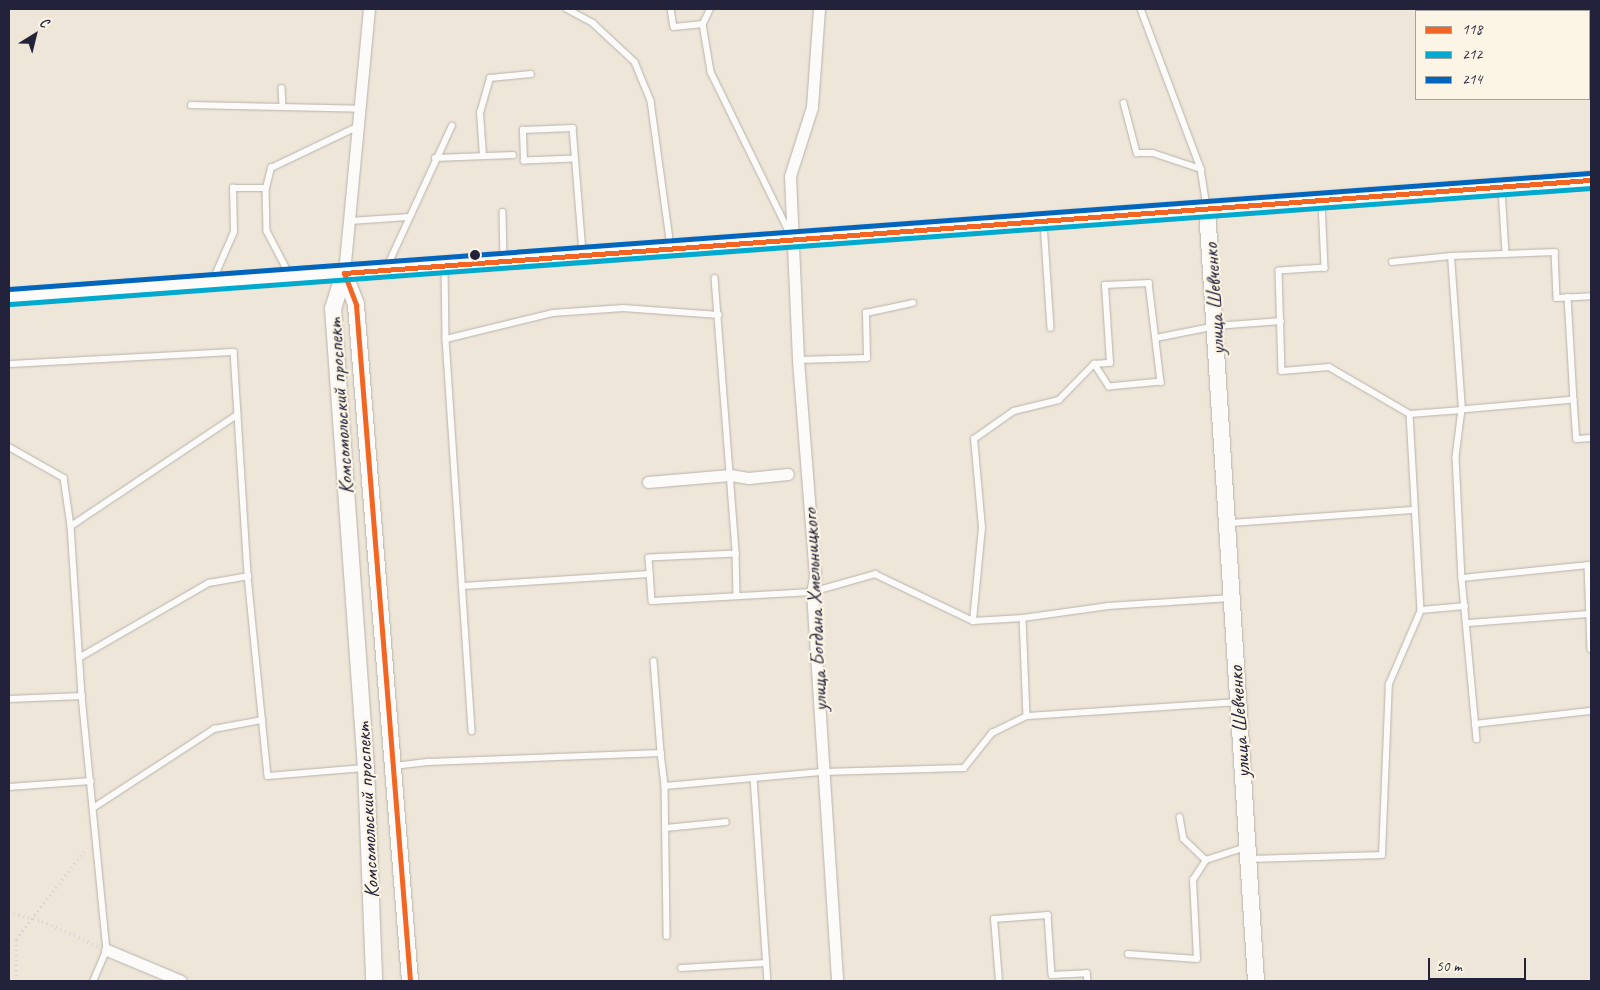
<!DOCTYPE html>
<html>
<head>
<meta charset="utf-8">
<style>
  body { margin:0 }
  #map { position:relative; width:1600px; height:990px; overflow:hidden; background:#eee6d8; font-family:Caveat,sans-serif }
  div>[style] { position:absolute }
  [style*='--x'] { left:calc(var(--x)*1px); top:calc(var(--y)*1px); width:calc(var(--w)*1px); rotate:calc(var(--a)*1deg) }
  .path>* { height:2.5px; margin-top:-1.25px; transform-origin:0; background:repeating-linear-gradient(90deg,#d4d3d1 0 1px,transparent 0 5px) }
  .roads { filter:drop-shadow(0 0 1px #b7b2ac) drop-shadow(0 0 1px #b7b2ac) }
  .lane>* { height:5.5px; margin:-2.75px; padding:0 2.75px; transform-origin:2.75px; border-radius:2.75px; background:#fcfbf9 }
  .street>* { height:11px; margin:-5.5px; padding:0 5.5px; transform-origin:5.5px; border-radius:5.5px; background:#fcfbf9 }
  .secondary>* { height:16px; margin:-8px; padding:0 8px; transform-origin:8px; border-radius:8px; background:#fcfbf9 }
  .bus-1>* { height:5px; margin:-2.5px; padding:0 2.5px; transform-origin:2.5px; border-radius:2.5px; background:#f26522 }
  .bus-2>* { height:5px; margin:-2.5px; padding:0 2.5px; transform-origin:2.5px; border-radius:2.5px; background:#00a9ce }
  .bus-3>* { height:5px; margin:-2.5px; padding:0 2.5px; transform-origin:2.5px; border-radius:2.5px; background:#0065bd }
  .dots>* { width:14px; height:14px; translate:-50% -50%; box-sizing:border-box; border:2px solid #fcf5e5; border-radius:50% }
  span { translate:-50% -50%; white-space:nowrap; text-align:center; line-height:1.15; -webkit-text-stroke:4.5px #fcf5e5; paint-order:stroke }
  .street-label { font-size:21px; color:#22223b }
  .frame { position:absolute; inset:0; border:10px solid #22223b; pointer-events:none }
  .legend { position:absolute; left:1415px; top:10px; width:175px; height:90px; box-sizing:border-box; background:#fcf5e5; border:1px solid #a5a1a1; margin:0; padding:6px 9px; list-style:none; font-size:15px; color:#22223b }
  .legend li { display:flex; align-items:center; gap:10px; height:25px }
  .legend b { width:25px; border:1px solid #a5a1a1 }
  .north { position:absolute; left:10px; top:10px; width:50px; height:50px; -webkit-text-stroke:4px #fcf5e5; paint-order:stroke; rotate:36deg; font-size:14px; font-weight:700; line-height:20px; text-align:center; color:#22223b }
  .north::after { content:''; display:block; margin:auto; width:18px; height:22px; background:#22223b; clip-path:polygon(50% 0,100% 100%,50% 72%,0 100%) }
  .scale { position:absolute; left:1428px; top:958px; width:98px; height:22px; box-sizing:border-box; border:2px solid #22223b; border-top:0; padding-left:6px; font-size:15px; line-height:18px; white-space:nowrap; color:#22223b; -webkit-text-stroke:4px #fcf5e5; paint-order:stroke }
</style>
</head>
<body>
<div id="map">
  <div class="path">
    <div style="--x:9;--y:912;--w:34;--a:15"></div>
    <div style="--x:42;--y:921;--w:61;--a:24.1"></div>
    <div style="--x:16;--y:981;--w:42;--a:-90"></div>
    <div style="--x:16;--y:939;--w:115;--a:-52"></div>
  </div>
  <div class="roads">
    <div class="lane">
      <div style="--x:567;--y:9;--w:30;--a:28"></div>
      <div style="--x:593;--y:23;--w:57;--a:42.9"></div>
      <div style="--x:635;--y:62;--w:42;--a:67.7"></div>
      <div style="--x:651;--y:101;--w:147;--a:82.2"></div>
      <div style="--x:671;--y:9;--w:18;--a:81"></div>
      <div style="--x:674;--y:27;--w:29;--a:-6"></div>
      <div style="--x:703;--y:24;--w:49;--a:80.5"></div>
      <div style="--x:711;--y:72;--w:177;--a:63.9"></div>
      <div style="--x:1141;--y:9;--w:171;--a:69.4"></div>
      <div style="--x:1201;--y:169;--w:38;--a:81"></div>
      <div style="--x:703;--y:24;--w:17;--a:-65"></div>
      <div style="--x:282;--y:88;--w:18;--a:87"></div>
      <div style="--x:1124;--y:103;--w:52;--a:75.4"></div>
      <div style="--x:1137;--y:153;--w:16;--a:0"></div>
      <div style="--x:1153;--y:153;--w:51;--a:18.4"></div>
      <div style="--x:191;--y:105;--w:170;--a:1.3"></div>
      <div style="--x:483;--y:156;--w:43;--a:-94"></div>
      <div style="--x:480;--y:113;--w:36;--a:-74"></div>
      <div style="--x:490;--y:78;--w:41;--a:-5.6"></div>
      <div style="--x:435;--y:158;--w:78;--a:-2.2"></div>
      <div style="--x:575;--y:159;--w:51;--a:177.8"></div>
      <div style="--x:524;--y:161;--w:31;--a:-92"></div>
      <div style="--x:523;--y:130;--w:50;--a:-2.3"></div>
      <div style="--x:573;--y:128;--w:125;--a:85.4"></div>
      <div style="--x:266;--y:188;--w:21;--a:-76"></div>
      <div style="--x:271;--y:168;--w:98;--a:-25.5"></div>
      <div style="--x:1502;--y:189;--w:65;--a:86.5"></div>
      <div style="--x:1322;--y:202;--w:66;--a:87.4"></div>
      <div style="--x:1325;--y:268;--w:46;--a:176.3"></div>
      <div style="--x:1279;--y:271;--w:100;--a:88.3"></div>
      <div style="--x:1282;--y:371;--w:47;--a:-4.9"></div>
      <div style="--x:1329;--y:367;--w:94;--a:30.1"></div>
      <div style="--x:1410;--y:414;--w:52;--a:-4.4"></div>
      <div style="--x:1462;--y:410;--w:47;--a:97.3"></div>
      <div style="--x:1456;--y:457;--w:121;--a:87.2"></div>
      <div style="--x:1462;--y:578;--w:127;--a:-5.9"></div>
      <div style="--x:1588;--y:565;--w:84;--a:88"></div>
      <div style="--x:503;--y:212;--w:47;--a:88.8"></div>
      <div style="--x:350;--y:221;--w:59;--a:-3.9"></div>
      <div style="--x:1044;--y:223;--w:105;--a:86.2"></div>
      <div style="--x:1392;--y:262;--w:59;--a:-5.8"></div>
      <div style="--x:445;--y:266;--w:73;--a:89.2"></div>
      <div style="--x:446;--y:339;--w:393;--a:86.2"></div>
      <div style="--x:387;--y:267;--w:155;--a:-65.3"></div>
      <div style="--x:715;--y:278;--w:277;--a:85.6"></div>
      <div style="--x:736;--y:554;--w:87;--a:177.4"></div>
      <div style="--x:649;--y:558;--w:43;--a:86"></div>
      <div style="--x:652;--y:601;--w:160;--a:-3.2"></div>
      <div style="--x:812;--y:592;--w:66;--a:-15.9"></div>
      <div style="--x:875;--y:574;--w:109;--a:25.6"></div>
      <div style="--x:973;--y:621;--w:50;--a:-3.4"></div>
      <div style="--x:1023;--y:618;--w:86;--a:-8"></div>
      <div style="--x:1108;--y:606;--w:123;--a:-3.7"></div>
      <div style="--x:213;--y:280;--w:52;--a:-66.4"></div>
      <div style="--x:234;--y:232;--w:44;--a:-91.3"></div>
      <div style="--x:233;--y:188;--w:33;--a:0"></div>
      <div style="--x:266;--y:188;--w:43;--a:88.7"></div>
      <div style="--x:267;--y:231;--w:50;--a:62.4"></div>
      <div style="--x:1568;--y:297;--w:103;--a:86.7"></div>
      <div style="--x:1574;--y:400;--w:112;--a:174.9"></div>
      <div style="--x:1462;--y:410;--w:154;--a:-94.1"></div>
      <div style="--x:1451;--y:256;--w:104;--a:-2.2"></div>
      <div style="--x:1555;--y:252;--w:46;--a:87.5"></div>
      <div style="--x:1557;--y:298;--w:34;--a:-3"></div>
      <div style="--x:1156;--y:338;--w:61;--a:-11.3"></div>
      <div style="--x:1216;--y:326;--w:65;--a:-4.4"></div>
      <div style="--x:446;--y:339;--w:110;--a:-13.7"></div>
      <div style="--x:553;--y:313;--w:70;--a:-4.1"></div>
      <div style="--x:623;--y:308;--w:96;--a:4.2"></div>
      <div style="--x:798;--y:360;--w:69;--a:-1.7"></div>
      <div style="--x:867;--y:358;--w:45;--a:-91.3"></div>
      <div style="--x:866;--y:313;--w:48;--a:-12"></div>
      <div style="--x:9;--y:364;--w:225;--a:-3.1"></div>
      <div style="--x:234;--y:352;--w:224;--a:86.4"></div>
      <div style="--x:248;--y:576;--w:201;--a:84.3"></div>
      <div style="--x:268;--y:776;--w:96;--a:-4.8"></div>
      <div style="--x:1574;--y:400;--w:39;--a:86"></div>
      <div style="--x:1577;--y:439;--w:14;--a:-4"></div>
      <div style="--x:1410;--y:414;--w:196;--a:86.8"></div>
      <div style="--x:9;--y:447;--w:63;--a:29.4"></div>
      <div style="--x:64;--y:478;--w:49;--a:81.7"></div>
      <div style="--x:71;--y:526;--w:170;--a:86.3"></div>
      <div style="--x:82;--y:696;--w:255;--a:84.4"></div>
      <div style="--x:107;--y:950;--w:34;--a:113"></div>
      <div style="--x:1230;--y:523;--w:183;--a:-4.1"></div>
      <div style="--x:71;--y:526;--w:200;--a:-33.8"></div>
      <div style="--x:736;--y:554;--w:42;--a:88.6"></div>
      <div style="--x:1462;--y:578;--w:162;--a:84.7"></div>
      <div style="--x:462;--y:586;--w:188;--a:-3.7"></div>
      <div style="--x:1023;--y:618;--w:98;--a:87.7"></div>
      <div style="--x:973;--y:621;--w:93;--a:-84.5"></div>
      <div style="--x:982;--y:528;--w:89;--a:-95.1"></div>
      <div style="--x:974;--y:439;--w:49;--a:-35"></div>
      <div style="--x:1014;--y:411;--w:46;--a:-13.7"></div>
      <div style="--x:1059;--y:400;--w:50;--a:-45.8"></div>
      <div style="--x:1094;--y:364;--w:16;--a:-4"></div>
      <div style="--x:1110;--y:363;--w:78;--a:-93.7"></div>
      <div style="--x:1105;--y:285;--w:44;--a:-2.6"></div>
      <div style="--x:1149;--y:283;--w:100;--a:83.1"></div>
      <div style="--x:1161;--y:382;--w:52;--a:174.5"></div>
      <div style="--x:1109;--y:387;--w:27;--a:-123"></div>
      <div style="--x:1468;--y:623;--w:121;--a:-4.3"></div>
      <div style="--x:79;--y:658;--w:150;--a:-30"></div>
      <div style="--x:209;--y:583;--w:40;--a:-10"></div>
      <div style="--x:654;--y:661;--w:92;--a:85.6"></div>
      <div style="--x:9;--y:699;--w:73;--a:-2.4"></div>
      <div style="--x:1475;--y:724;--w:117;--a:-6.4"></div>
      <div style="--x:394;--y:766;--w:35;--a:-7"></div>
      <div style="--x:429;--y:762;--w:232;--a:-2.2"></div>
      <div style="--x:661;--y:753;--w:33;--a:83"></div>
      <div style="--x:665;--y:786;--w:159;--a:-5.1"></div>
      <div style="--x:823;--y:772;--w:141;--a:-1.6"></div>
      <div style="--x:964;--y:768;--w:45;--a:-51.3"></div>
      <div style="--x:992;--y:733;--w:39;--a:-26"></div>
      <div style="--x:1027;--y:716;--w:209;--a:-3.8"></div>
      <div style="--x:754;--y:778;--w:203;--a:86.1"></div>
      <div style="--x:665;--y:786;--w:150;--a:89.2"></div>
      <div style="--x:9;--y:787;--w:82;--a:-4.2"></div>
      <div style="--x:93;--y:808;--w:145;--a:-33.1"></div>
      <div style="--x:214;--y:729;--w:49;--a:-10.6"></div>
      <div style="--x:1180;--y:817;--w:22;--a:80"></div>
      <div style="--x:1184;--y:839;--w:30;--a:44"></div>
      <div style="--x:666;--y:828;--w:60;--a:-5.7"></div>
      <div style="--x:1250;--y:859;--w:132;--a:-1.7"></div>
      <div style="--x:1382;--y:855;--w:171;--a:-87.7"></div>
      <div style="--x:1389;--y:684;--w:81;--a:-66.6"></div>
      <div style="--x:1421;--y:610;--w:44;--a:-5.2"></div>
      <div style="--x:1128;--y:954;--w:69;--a:4.1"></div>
      <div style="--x:1197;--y:959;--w:79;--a:-92.9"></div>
      <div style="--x:1193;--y:880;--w:24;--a:-57"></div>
      <div style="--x:1206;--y:860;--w:42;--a:-18"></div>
      <div style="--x:681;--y:968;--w:85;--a:-3.4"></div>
      <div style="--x:999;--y:981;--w:62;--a:-94.6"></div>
      <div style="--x:994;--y:919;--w:54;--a:-4.2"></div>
      <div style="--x:1048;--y:915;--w:60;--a:86.2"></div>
      <div style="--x:1052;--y:975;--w:35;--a:-3"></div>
      <div style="--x:1087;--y:973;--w:8;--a:83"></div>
    </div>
    <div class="street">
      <div style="--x:819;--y:9;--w:98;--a:94.1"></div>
      <div style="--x:812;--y:107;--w:72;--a:107.7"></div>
      <div style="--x:790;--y:176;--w:184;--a:87.5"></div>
      <div style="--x:798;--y:360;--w:219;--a:85.5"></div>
      <div style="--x:815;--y:578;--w:14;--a:102"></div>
      <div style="--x:812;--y:592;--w:390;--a:86.3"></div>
      <div style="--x:344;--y:273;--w:265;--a:-84.6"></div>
      <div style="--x:648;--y:482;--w:82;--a:-4.9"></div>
      <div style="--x:730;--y:475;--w:18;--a:9"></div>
      <div style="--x:748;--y:478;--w:40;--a:-5.7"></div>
      <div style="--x:107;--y:950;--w:80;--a:22.7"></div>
    </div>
    <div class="secondary">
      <div style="--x:1207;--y:209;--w:774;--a:86.37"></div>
      <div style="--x:344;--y:273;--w:34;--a:69"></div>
      <div style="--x:356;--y:305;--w:678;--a:85.43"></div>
      <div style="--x:344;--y:273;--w:37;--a:107"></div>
      <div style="--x:333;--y:308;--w:461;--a:85.9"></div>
      <div style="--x:366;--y:768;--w:213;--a:87.8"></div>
      <div style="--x:9;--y:297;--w:1586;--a:-4.23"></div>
    </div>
  </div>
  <div class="bus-1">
    <div style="--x:344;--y:273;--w:1250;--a:-4.27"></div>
    <div style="--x:344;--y:273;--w:34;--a:69"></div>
    <div style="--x:356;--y:305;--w:678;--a:85.43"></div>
  </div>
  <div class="bus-2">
    <div style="--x:10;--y:304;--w:1585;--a:-4.2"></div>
  </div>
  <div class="bus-3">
    <div style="--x:9;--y:289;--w:1585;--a:-4.2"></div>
  </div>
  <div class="dots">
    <div style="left:475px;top:255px;background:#22223b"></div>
  </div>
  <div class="street-label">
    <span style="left:1214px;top:299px;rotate:-94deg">улица Шевченко</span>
    <span style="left:340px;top:406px;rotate:-94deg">Комсомольский проспект</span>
    <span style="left:815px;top:610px;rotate:-93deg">улица Богдана Хмельницкого</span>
    <span style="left:1239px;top:722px;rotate:-94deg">улица Шевченко</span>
    <span style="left:367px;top:810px;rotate:-93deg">Комсомольский проспект</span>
  </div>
  <div class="frame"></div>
  <ul class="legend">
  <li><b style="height:6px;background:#f26522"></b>118</li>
  <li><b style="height:6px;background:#00a9ce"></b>212</li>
  <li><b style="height:6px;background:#0065bd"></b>214</li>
  </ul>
  <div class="north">С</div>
  <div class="scale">50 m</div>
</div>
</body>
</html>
